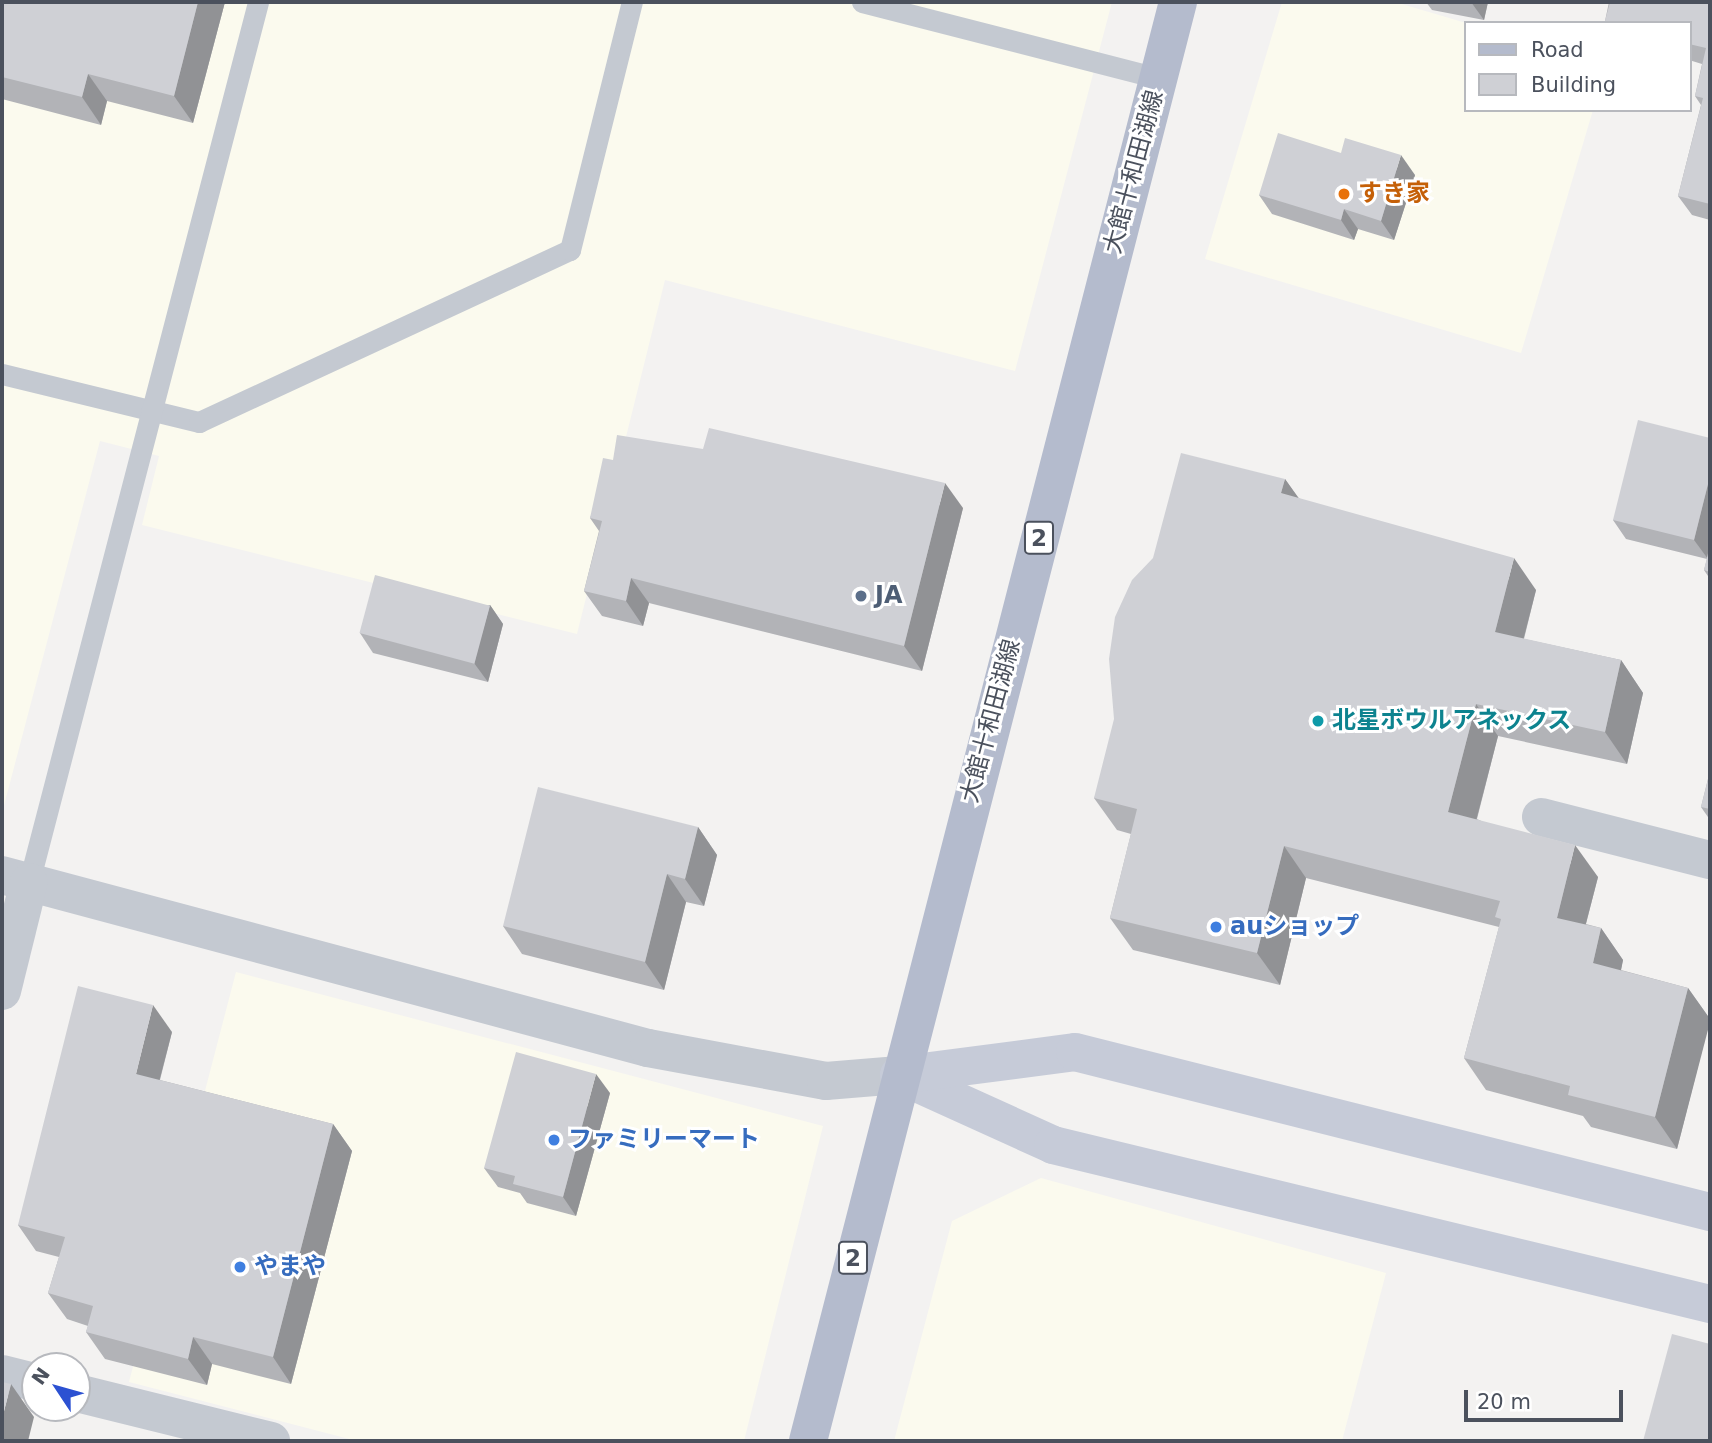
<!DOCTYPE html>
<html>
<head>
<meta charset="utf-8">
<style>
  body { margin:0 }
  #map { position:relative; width:1712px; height:1443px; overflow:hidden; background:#f3f2f1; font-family:"DejaVu Sans","Noto Sans JP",sans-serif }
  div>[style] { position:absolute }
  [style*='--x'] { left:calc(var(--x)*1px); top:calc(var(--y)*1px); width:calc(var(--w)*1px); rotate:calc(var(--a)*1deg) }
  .commercial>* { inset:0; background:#fbfaee }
  .lane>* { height:21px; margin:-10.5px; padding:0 10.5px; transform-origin:10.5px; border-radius:10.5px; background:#c4c9d1 }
  .street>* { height:38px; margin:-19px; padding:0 19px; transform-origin:19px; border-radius:19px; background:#c4c9d1 }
  .secondary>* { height:38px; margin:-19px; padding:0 19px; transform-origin:19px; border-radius:19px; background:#c6cbd8 }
  .primary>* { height:38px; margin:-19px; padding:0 19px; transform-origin:19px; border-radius:19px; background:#b4bbcd }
  .wall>* { inset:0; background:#b2b3b7 }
  .shaded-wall>* { inset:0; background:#919295 }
  .building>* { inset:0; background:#cfd0d5; transform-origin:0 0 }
  .dots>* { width:19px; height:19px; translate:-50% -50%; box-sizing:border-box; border:4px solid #fff; border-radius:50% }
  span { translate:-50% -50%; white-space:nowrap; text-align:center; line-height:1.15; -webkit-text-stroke:6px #fff; paint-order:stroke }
  .shield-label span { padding:2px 5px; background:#fff; border:2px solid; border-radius:5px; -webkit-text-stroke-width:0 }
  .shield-label { font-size:23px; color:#4b515d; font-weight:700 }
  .street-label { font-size:24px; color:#4b515d }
  .food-label { font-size:24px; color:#c56008; font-weight:700 }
  .left { translate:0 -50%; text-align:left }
  .service-label { font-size:24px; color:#4e5e75; font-weight:700 }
  .culture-label { font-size:24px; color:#0d838f; font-weight:700 }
  .shop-label { font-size:24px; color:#366cbe; font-weight:700 }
  .frame { position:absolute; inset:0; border:4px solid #4b515d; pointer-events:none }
  .legend { position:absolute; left:1464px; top:21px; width:228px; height:91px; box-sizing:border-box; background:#fff; border:2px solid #b7b9be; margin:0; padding:9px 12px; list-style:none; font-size:21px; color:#4b515d }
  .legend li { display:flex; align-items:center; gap:14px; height:35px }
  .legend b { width:35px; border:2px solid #b7b9be }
  .north { position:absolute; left:21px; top:1352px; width:70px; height:70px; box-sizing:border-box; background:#fff; border:2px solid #b7b9be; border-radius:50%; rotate:306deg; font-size:19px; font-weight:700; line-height:28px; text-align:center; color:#4b515d }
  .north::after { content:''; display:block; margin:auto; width:24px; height:32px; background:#2c51d2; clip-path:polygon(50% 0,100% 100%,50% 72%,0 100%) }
  .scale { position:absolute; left:1464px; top:1390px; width:159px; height:32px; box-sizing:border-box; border:4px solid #4b515d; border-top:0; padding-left:9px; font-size:21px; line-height:24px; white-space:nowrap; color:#4b515d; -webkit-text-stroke:5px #fff; paint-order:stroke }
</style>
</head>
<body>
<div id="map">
  <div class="commercial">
    <div style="clip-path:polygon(2px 2px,1112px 2px,1015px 371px,665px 280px,577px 634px,142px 525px,159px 456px,100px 441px,2px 813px)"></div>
    <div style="clip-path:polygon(1282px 2px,1395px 2px,1466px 23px,1465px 110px,1593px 110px,1521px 353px,1205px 259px)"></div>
    <div style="clip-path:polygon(236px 972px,823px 1126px,744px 1441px,357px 1441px,129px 1382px)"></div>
    <div style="clip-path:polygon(1041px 1178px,1386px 1273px,1342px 1441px,894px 1441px,952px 1221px)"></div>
  </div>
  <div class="lane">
    <div style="--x:862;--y:2;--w:307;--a:14.4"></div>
    <div style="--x:2;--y:374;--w:203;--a:13.7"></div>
    <div style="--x:199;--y:422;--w:409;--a:-24.9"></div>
    <div style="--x:570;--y:250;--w:256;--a:-76"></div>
    <div style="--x:29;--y:882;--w:909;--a:-75.41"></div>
  </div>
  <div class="street">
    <div style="--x:1541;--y:817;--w:174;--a:14.3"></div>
    <div style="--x:2;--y:875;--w:669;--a:14.99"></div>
    <div style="--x:648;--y:1048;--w:181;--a:10.5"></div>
    <div style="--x:826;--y:1081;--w:73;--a:-4.7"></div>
    <div style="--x:2;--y:991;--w:112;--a:-76.1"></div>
    <div style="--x:2;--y:1374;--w:34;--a:14"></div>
    <div style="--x:77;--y:1393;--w:200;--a:13.9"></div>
  </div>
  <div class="secondary">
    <div style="--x:899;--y:1075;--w:169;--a:24.4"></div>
    <div style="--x:1053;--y:1145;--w:676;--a:13.6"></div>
    <div style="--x:899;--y:1075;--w:177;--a:-7.4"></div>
    <div style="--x:1075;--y:1052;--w:655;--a:14.14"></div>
  </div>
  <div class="primary">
    <div style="--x:808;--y:1441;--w:1486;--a:-75.58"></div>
  </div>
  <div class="wall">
    <div style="clip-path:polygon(2px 2px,225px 2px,193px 123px,107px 101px,101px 125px,2px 99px)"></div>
    <div style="clip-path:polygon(1426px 2px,1488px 2px,1484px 20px,1432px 10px)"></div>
    <div style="clip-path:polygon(1609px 2px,1710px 2px,1710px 220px,1692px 215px,1678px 196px,1701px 105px,1695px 96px,1702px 64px,1689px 60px,1689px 23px,1606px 23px,1605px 21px)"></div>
    <div style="clip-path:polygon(1341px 153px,1415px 175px,1394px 240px,1358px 229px,1354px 240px,1272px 214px,1259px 195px)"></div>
    <div style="clip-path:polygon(1710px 438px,1710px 579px,1704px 570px,1707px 559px,1626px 539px,1613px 520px)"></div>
    <div style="clip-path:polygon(613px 460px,963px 508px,922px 671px,649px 603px,643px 626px,602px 616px,584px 591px,599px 531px,590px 518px)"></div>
    <div style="clip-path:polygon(1285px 479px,1298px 498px,1536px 590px,1524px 639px,1621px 660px,1643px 693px,1627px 764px,1498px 736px,1477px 819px,1598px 877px,1586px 924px,1601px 928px,1623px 960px,1621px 970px,1688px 988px,1710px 1019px,1677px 1149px,1591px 1127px,1583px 1116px,1486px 1090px,1464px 1058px,1499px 927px,1306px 878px,1280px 985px,1133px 950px,1110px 918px,1131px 834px,1117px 830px,1094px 798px)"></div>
    <div style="clip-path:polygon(490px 605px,503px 624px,488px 682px,373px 653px,360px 633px)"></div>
    <div style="clip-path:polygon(1710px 771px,1710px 820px,1701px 807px)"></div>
    <div style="clip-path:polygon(698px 827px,717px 855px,704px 906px,686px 902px,664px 990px,522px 954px,503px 926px)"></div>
    <div style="clip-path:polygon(172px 1032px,160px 1080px,333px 1124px,352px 1151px,291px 1384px,212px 1364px,207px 1385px,105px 1359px,86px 1332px,88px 1326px,67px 1319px,48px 1293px,59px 1257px,36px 1251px,18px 1225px)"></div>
    <div style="clip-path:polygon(610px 1093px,576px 1216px,527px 1203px,520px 1193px,498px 1187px,484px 1168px)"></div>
  </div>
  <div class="shaded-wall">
    <div style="clip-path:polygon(198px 2px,225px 2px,193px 123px,174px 96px)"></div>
    <div style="clip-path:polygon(1471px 2px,1488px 2px,1484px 20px)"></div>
    <div style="clip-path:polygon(88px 74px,107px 101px,101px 125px,82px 97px)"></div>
    <div style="clip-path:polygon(1401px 155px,1415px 175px,1394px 240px,1381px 221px)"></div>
    <div style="clip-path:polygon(1344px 209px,1358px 229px,1354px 240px,1341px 220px)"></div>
    <div style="clip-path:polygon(1710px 476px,1710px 550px,1708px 559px,1694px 540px)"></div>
    <div style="clip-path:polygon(1285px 479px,1308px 511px,1281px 493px)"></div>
    <div style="clip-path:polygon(945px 483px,963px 508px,922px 671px,904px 646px)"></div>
    <div style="clip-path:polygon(1514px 558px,1536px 590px,1517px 664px,1495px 632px)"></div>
    <div style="clip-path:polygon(631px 578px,649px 603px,643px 626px,626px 601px)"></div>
    <div style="clip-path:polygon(490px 605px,503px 624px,488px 682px,474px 663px)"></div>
    <div style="clip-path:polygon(1621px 660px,1643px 693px,1627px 764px,1605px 732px)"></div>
    <div style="clip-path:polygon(1476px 704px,1498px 736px,1470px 844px,1448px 812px)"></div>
    <div style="clip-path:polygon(698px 827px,717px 855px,704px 906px,685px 879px)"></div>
    <div style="clip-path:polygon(1575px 845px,1598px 877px,1579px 950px,1557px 918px)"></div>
    <div style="clip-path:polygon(1284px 846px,1306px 878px,1280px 985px,1257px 953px)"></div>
    <div style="clip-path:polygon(667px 874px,686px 902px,664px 990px,645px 962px)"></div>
    <div style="clip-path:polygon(1601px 928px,1623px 960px,1616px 995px,1593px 963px)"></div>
    <div style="clip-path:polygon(1688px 988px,1710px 1019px,1710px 1022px,1677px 1149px,1655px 1117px)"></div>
    <div style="clip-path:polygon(153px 1005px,172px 1032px,154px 1101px,136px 1074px)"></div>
    <div style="clip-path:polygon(596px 1074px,610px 1093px,576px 1216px,563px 1197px)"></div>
    <div style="clip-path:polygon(333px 1124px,352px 1151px,291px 1384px,273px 1357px)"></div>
    <div style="clip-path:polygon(193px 1337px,212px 1364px,207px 1385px,188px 1359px)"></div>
    <div style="clip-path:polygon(11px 1384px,34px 1417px,28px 1441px,2px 1441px,2px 1419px)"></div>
  </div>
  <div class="building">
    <div style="clip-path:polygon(2px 2px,198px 2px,174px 96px,88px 74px,82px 97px,2px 77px)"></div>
    <div style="clip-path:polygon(1610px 2px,1710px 2px,1710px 204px,1678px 196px,1703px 98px,1695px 96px,1706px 48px,1689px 44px,1689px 23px,1610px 23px,1605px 21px)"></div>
    <div style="clip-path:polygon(1278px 133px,1341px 153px,1345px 138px,1401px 155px,1381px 221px,1344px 209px,1341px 220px,1259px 195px)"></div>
    <div style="clip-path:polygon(1638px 420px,1710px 438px,1710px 476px,1694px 540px,1613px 520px)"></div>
    <div style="clip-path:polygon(709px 428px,945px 483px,904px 646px,631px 578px,626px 601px,584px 591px,602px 521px,590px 518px,603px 458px,613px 460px,617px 435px,703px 449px)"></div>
    <div style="clip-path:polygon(1181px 453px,1285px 479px,1281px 493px,1514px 558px,1495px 632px,1621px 660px,1605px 732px,1476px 704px,1448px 812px,1575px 845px,1557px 918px,1601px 928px,1593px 963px,1688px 988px,1655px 1117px,1568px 1095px,1570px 1086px,1464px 1058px,1501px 919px,1495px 917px,1500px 901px,1284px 846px,1257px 953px,1110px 918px,1137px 809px,1094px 798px,1114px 719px,1109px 659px,1115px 617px,1132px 580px,1153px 558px)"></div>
    <div style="clip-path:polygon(1710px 545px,1710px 572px,1704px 570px)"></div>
    <div style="left:375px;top:575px;width:119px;height:60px;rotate:15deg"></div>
    <div style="clip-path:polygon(1710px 771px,1710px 809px,1701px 807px)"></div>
    <div style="clip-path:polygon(538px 787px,698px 827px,685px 879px,667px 874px,645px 962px,503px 926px)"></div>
    <div style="clip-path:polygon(78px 986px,153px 1005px,136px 1074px,333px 1124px,273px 1357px,193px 1337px,188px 1359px,86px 1332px,93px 1306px,48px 1293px,65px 1237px,18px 1225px)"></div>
    <div style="clip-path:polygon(516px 1052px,596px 1074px,563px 1197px,513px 1184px,515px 1176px,484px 1168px)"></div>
    <div style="clip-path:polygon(1672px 1334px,1710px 1344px,1710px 1441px,1643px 1441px)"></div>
    <div style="clip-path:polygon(2px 1382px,11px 1384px,2px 1419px)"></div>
  </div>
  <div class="dots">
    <div style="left:1344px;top:194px;background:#e8710a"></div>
    <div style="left:861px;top:596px;background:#5c6f8a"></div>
    <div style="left:1318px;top:721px;background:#0f9aa8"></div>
    <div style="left:1216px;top:927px;background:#3f7fe0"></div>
    <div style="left:554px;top:1140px;background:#3f7fe0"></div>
    <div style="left:240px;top:1267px;background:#3f7fe0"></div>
  </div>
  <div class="shield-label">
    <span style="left:1039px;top:538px">2</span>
    <span style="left:853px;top:1258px">2</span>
  </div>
  <div class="street-label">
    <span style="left:1134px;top:172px;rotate:-75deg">大館十和田湖線</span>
    <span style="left:991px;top:721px;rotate:-75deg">大館十和田湖線</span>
  </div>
  <div class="food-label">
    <span class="left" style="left:1358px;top:194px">すき家</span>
  </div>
  <div class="service-label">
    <span class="left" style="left:875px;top:596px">JA</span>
  </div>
  <div class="culture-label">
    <span class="left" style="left:1332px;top:721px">北星ボウルアネックス</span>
  </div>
  <div class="shop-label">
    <span class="left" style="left:1230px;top:927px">auショップ</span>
    <span class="left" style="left:568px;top:1140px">ファミリーマート</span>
    <span class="left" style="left:254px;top:1267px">やまや</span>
  </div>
  <div class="frame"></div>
  <ul class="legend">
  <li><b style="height:9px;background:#b4bbcd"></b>Road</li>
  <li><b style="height:19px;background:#cfd0d5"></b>Building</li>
  </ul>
  <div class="north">N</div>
  <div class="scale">20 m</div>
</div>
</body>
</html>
